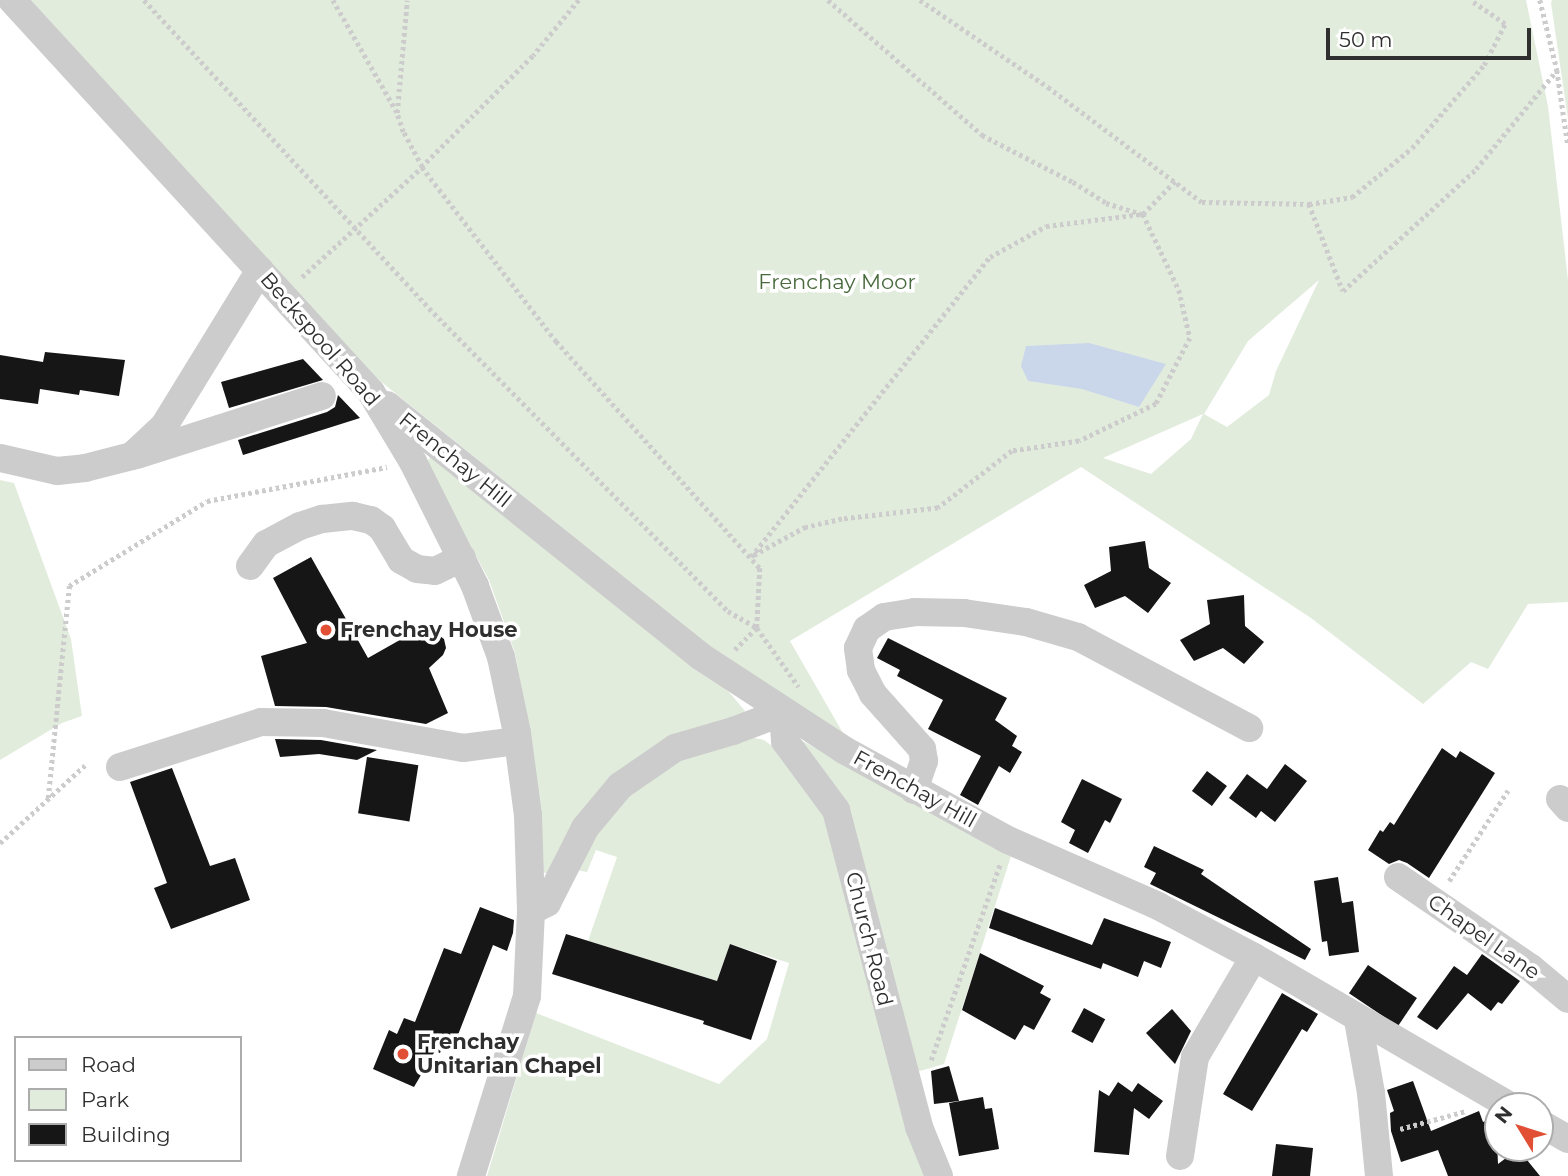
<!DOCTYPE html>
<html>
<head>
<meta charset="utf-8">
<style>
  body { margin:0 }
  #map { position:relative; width:1568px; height:1176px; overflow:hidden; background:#fff; font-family:Montserrat,sans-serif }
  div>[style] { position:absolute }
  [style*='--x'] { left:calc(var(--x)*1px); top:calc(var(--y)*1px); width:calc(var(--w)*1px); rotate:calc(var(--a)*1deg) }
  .green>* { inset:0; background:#e2ecdd }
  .water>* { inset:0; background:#cad7eb }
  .building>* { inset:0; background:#161616; transform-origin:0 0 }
  .path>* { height:4.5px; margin-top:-2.25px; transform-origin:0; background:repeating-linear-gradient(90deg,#ccc 0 3.5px,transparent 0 7px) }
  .minor>* { height:28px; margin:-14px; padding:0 14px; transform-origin:14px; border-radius:14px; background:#ccc }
  .dots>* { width:19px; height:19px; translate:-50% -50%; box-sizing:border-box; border:4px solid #fff; border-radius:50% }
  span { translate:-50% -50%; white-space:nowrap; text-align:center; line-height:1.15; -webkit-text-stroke:7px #fff; paint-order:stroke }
  .park-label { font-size:21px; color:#486a3d }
  .street-label { font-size:21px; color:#2f2f2f }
  .poi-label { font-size:21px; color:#2f2f2f; font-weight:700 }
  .left { translate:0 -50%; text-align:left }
  .legend { position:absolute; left:14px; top:1036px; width:228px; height:126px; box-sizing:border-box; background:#fff; border:2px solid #acacac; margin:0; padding:9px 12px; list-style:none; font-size:21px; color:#2f2f2f }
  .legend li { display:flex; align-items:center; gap:14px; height:35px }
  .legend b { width:35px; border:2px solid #acacac }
  .north { position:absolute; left:1484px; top:1092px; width:70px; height:70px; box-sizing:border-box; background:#fff; border:2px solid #acacac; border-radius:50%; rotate:308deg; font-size:19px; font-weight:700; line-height:28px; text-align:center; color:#2f2f2f }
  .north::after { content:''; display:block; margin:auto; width:24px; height:32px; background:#e14f35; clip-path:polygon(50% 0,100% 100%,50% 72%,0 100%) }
  .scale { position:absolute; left:1326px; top:28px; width:205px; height:32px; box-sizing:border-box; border:4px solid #2f2f2f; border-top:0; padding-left:9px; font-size:21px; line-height:24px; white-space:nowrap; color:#2f2f2f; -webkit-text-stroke:5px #fff; paint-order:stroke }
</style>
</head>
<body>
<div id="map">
  <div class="green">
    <div style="clip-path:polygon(evenodd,31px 0,1526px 0,1548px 106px,1568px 280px,1568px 602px,1528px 604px,1488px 669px,1471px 662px,1423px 704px,1311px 618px,1081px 467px,790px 641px,847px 740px,750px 679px,369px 372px,31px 0,1319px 280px,1276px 371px,1269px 395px,1227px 427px,1204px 414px,1248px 341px,1319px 280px,31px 0,1203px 414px,1191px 439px,1151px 474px,1103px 458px,1203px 414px)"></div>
    <div style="clip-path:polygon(1552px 0,1568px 0,1568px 119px,1551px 3px)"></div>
    <div style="clip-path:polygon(433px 455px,729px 692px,745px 711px,738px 722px,668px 743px,550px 875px,543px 872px,531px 741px,515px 653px,489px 580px,425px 462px)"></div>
    <div style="clip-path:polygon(0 480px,14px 483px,71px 639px,82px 716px,62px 723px,0 760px)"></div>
    <div style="clip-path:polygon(750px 737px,764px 740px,780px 752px,829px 821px,927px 1176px,487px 1176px,536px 1013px,719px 1084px,767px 1039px,789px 963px,730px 944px,717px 981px,588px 941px,617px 857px,596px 850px,587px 872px,571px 869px,625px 793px,678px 757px)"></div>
    <div style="clip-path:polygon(803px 741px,904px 798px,1013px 850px,944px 1064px,913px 1073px,854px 834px,799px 748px)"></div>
  </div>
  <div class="water">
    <div style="clip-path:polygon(1089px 343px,1166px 364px,1139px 407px,1082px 389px,1028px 381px,1021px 366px,1026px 346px)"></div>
  </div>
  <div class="building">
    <div style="clip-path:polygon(45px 352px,125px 360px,119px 396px,80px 390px,79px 395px,40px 389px,38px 404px,0 399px,0 355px,43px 362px)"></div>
    <div style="clip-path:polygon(303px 359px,323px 380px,229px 408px,221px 382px)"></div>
    <div style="clip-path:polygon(338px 395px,360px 418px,243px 455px,238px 440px,327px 412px,335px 407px)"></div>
    <div style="clip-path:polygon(1145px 541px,1149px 568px,1171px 583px,1148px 613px,1125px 596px,1095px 608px,1084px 585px,1111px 571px,1109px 547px)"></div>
    <div style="clip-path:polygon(311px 557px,368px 658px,421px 628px,429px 628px,444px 639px,446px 648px,443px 655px,429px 668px,448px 713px,426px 724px,326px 707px,275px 706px,261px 656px,307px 643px,273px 578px)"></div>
    <div style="clip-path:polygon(1244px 595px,1245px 626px,1264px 642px,1244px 664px,1223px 648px,1194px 661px,1180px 640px,1210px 624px,1207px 600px)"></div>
    <div style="clip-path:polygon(888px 638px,1007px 698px,995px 720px,1017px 736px,1012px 746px,1022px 752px,1010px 773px,999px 766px,978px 805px,960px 795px,981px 756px,928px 729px,943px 700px,897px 676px,900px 670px,877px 658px)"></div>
    <div style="clip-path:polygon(275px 739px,321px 740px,377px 750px,357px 760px,319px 754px,280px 757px)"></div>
    <div style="clip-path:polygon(1442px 748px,1456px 758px,1460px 751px,1495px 773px,1429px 878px,1407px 863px,1399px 860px,1389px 864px,1368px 850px,1380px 830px,1383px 832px,1390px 822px,1394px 825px)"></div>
    <div style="left:367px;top:757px;width:52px;height:57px;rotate:9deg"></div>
    <div style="clip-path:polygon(1285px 764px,1307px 781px,1275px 822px,1261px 811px,1256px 818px,1229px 798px,1247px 774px,1267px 789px)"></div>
    <div style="clip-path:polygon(172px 768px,210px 866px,235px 858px,250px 900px,171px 929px,154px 888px,167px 883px,130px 782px)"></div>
    <div style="left:1207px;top:771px;width:25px;height:25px;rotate:37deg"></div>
    <div style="clip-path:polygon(1082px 779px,1122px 799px,1110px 823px,1105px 820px,1088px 853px,1069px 843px,1075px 830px,1061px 822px)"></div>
    <div style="clip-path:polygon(1154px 846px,1204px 870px,1201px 874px,1311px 949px,1305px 960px,1150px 884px,1156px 873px,1144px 867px)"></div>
    <div style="clip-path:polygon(1338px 877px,1342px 903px,1353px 901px,1359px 952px,1329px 956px,1327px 941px,1322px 942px,1314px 881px)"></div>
    <div style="clip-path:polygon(480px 907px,514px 920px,513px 933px,507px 951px,493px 945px,456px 1040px,446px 1036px,440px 1053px,435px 1051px,414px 1087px,373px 1069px,389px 1030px,397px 1034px,404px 1018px,415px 1022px,444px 948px,461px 954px)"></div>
    <div style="clip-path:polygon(995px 908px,1092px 945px,1104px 918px,1171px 942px,1161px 968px,1144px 961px,1138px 977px,1103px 963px,1101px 969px,989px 928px)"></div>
    <div style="clip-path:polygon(566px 934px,717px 981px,730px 944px,777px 961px,751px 1040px,703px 1024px,704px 1021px,552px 974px)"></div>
    <div style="clip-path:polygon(980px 953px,1044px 986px,1040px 993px,1051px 999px,1034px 1030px,1024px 1025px,1015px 1040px,962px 1010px)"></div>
    <div style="clip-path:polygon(1482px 954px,1520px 981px,1502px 1004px,1498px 1002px,1491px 1011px,1468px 993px,1437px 1030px,1417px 1017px,1454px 966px,1467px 975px)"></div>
    <div style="left:1368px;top:965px;width:59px;height:34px;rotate:34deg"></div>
    <div style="clip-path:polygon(1282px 993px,1318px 1014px,1307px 1032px,1302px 1029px,1252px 1111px,1223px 1094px)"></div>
    <div style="left:1084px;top:1008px;width:24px;height:27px;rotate:28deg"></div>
    <div style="clip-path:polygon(1172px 1009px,1191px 1031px,1175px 1064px,1146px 1033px)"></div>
    <div style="clip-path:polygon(949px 1066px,959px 1101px,934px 1104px,931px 1071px)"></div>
    <div style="clip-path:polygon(1413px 1081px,1431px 1131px,1479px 1111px,1483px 1122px,1496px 1117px,1498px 1164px,1518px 1149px,1540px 1176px,1448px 1176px,1438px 1150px,1401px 1162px,1391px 1131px,1390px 1113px,1394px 1111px,1387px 1090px)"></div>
    <div style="clip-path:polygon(1118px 1082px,1132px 1092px,1138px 1083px,1163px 1101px,1149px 1119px,1134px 1108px,1129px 1155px,1094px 1152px,1099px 1090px,1109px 1096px)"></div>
    <div style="clip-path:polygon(983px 1097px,985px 1109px,992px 1108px,999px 1149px,959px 1156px,949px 1103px)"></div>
    <div style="clip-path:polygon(1276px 1144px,1313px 1148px,1310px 1176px,1272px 1176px)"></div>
  </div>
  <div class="path">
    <div style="--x:144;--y:0;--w:420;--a:47.2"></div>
    <div style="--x:429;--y:308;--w:426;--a:45.4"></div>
    <div style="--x:728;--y:611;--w:34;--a:30"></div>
    <div style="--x:757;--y:628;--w:31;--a:135"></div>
    <div style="--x:333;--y:0;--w:129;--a:60.3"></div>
    <div style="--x:579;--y:0;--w:72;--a:129.4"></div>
    <div style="--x:533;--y:56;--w:157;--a:135"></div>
    <div style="--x:422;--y:167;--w:220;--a:52.4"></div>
    <div style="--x:556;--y:341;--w:305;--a:48.1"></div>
    <div style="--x:760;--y:568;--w:60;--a:92.9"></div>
    <div style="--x:757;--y:628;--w:72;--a:54.6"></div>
    <div style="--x:828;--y:0;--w:205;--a:41.2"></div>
    <div style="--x:982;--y:135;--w:102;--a:27.3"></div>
    <div style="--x:1073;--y:182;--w:39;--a:32"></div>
    <div style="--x:1106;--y:203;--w:39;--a:17"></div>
    <div style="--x:1143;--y:214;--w:46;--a:-45.9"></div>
    <div style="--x:920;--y:0;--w:155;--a:34.2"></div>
    <div style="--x:1048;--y:87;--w:192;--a:36.8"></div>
    <div style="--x:1202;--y:202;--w:107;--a:1.1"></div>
    <div style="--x:1309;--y:204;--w:93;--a:68.7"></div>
    <div style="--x:1343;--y:291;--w:180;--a:-42.5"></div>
    <div style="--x:1476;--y:169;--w:128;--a:-50.7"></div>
    <div style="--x:1540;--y:0;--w:72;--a:76.3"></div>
    <div style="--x:1557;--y:70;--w:76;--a:81.7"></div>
    <div style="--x:1309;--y:204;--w:44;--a:-9.2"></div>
    <div style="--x:1352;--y:197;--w:77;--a:-39.2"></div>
    <div style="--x:1412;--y:148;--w:110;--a:-49.1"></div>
    <div style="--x:1484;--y:65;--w:46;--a:-62.9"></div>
    <div style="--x:1505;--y:24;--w:42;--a:-145.6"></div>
    <div style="--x:1143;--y:214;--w:84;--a:64.7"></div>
    <div style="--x:1179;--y:290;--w:49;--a:77.1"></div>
    <div style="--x:1190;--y:338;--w:74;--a:117.3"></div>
    <div style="--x:1156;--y:404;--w:85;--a:154.3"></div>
    <div style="--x:1079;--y:441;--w:68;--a:171.5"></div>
    <div style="--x:1012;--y:451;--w:93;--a:142.4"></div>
    <div style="--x:938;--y:508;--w:97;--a:173.5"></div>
    <div style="--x:842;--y:519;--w:37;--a:167"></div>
    <div style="--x:806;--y:527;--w:63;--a:151.4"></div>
    <div style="--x:751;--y:557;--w:384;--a:-51.5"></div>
    <div style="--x:990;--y:257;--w:64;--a:-29"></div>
    <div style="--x:1046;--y:226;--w:98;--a:-7.1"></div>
    <div style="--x:302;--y:277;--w:163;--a:-42.5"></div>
    <div style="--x:422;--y:167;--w:40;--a:-118"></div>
    <div style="--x:403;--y:132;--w:20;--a:-108"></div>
    <div style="--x:397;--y:113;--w:113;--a:-84.9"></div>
    <div style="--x:48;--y:798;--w:213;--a:-84.3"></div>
    <div style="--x:69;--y:586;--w:162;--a:-31.6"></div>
    <div style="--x:207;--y:501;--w:183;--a:-10.7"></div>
    <div style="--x:0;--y:843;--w:115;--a:-42.5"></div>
    <div style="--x:1449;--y:881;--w:108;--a:-57"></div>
    <div style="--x:931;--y:1060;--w:208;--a:-70.6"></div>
    <div style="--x:1400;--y:1129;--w:68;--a:-15.3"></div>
  </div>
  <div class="minor">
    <div style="--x:12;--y:0;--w:532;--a:47.52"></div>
    <div style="--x:371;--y:392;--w:82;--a:59"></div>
    <div style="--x:413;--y:462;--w:139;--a:63.4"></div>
    <div style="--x:475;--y:586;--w:76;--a:69.9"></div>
    <div style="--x:501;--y:657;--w:78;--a:78.1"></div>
    <div style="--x:517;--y:733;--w:83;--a:82.4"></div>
    <div style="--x:528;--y:815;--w:96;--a:88.2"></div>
    <div style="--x:531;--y:911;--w:85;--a:92.7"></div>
    <div style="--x:527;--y:996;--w:189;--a:107.3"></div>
    <div style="--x:387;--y:405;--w:401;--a:38.7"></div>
    <div style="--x:700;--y:656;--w:172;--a:33.1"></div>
    <div style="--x:844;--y:750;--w:187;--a:28.8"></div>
    <div style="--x:1008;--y:840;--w:164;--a:23.7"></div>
    <div style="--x:1158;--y:906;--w:109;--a:28"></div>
    <div style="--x:1254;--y:957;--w:296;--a:30.2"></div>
    <div style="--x:137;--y:455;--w:194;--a:-17.7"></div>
    <div style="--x:0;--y:458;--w:58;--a:12.8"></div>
    <div style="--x:57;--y:471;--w:28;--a:-6"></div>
    <div style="--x:85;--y:468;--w:49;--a:-14.3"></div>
    <div style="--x:132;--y:456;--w:44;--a:-43.2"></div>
    <div style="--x:164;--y:426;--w:183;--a:-58.4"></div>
    <div style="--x:250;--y:566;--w:27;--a:-54"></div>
    <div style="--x:266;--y:544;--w:38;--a:-28"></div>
    <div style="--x:300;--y:526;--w:23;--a:-18"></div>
    <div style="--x:322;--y:519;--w:31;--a:-6"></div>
    <div style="--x:353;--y:516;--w:18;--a:13"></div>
    <div style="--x:371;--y:520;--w:14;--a:36"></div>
    <div style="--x:382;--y:528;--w:37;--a:59"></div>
    <div style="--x:401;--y:560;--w:18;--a:29"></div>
    <div style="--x:417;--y:569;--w:18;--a:6"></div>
    <div style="--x:435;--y:571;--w:30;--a:-26"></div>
    <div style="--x:783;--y:712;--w:29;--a:86"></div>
    <div style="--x:785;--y:741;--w:86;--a:53.5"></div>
    <div style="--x:836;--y:810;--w:328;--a:75.3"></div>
    <div style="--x:919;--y:1127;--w:53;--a:67.8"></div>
    <div style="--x:120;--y:767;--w:148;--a:-17.7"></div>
    <div style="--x:261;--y:722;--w:62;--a:0.9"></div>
    <div style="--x:323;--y:723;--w:142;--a:10.1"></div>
    <div style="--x:463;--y:748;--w:55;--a:-7.3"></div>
    <div style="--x:914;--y:790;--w:31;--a:-71"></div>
    <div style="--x:924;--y:761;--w:12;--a:-99"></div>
    <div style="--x:922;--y:749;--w:74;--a:-131.7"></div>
    <div style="--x:873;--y:694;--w:27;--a:-117"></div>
    <div style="--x:861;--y:670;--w:22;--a:-98"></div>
    <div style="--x:858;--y:648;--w:21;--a:-65"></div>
    <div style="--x:867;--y:629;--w:21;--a:-35"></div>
    <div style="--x:884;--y:617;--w:30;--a:-9"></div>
    <div style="--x:914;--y:612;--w:50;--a:1.1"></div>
    <div style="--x:964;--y:613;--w:63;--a:8.3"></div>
    <div style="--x:1026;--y:622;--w:54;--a:16.1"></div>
    <div style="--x:1078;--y:637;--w:194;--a:28"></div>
    <div style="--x:1560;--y:799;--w:12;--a:48"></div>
    <div style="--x:1398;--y:877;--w:161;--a:34.4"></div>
    <div style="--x:1531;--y:968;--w:48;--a:40"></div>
    <div style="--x:531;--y:911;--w:18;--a:-27"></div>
    <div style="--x:547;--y:903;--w:84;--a:-63.1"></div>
    <div style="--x:585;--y:828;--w:55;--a:-50.2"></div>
    <div style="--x:620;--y:786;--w:67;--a:-34.6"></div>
    <div style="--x:675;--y:748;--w:60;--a:-16.3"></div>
    <div style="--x:733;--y:731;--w:53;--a:-20.8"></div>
    <div style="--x:1358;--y:1020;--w:74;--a:79.9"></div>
    <div style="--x:1371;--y:1093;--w:83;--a:84.5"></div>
    <div style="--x:1540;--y:1123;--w:32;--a:30"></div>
    <div style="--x:1180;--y:1156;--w:100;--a:-81.4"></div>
    <div style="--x:1195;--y:1057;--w:116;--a:-59.5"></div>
  </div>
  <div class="dots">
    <div style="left:326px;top:630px;background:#e14f35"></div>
    <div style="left:403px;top:1054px;background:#e14f35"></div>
  </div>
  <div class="park-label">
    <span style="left:837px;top:282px">Frenchay Moor</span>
  </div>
  <div class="street-label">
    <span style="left:320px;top:339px;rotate:49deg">Beckspool Road</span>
    <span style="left:455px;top:460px;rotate:39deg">Frenchay Hill</span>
    <span style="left:915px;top:789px;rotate:29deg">Frenchay Hill</span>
    <span style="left:1484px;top:937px;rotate:35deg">Chapel Lane</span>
    <span style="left:869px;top:939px;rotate:76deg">Church Road</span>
  </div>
  <div class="poi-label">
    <span class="left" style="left:340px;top:630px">Frenchay House</span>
    <span class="left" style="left:417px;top:1054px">Frenchay<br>Unitarian Chapel</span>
  </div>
  <ul class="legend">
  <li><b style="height:9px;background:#ccc"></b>Road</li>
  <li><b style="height:19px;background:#e2ecdd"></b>Park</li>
  <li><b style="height:19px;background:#161616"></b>Building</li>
  </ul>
  <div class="north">N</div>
  <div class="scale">50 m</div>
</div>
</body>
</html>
